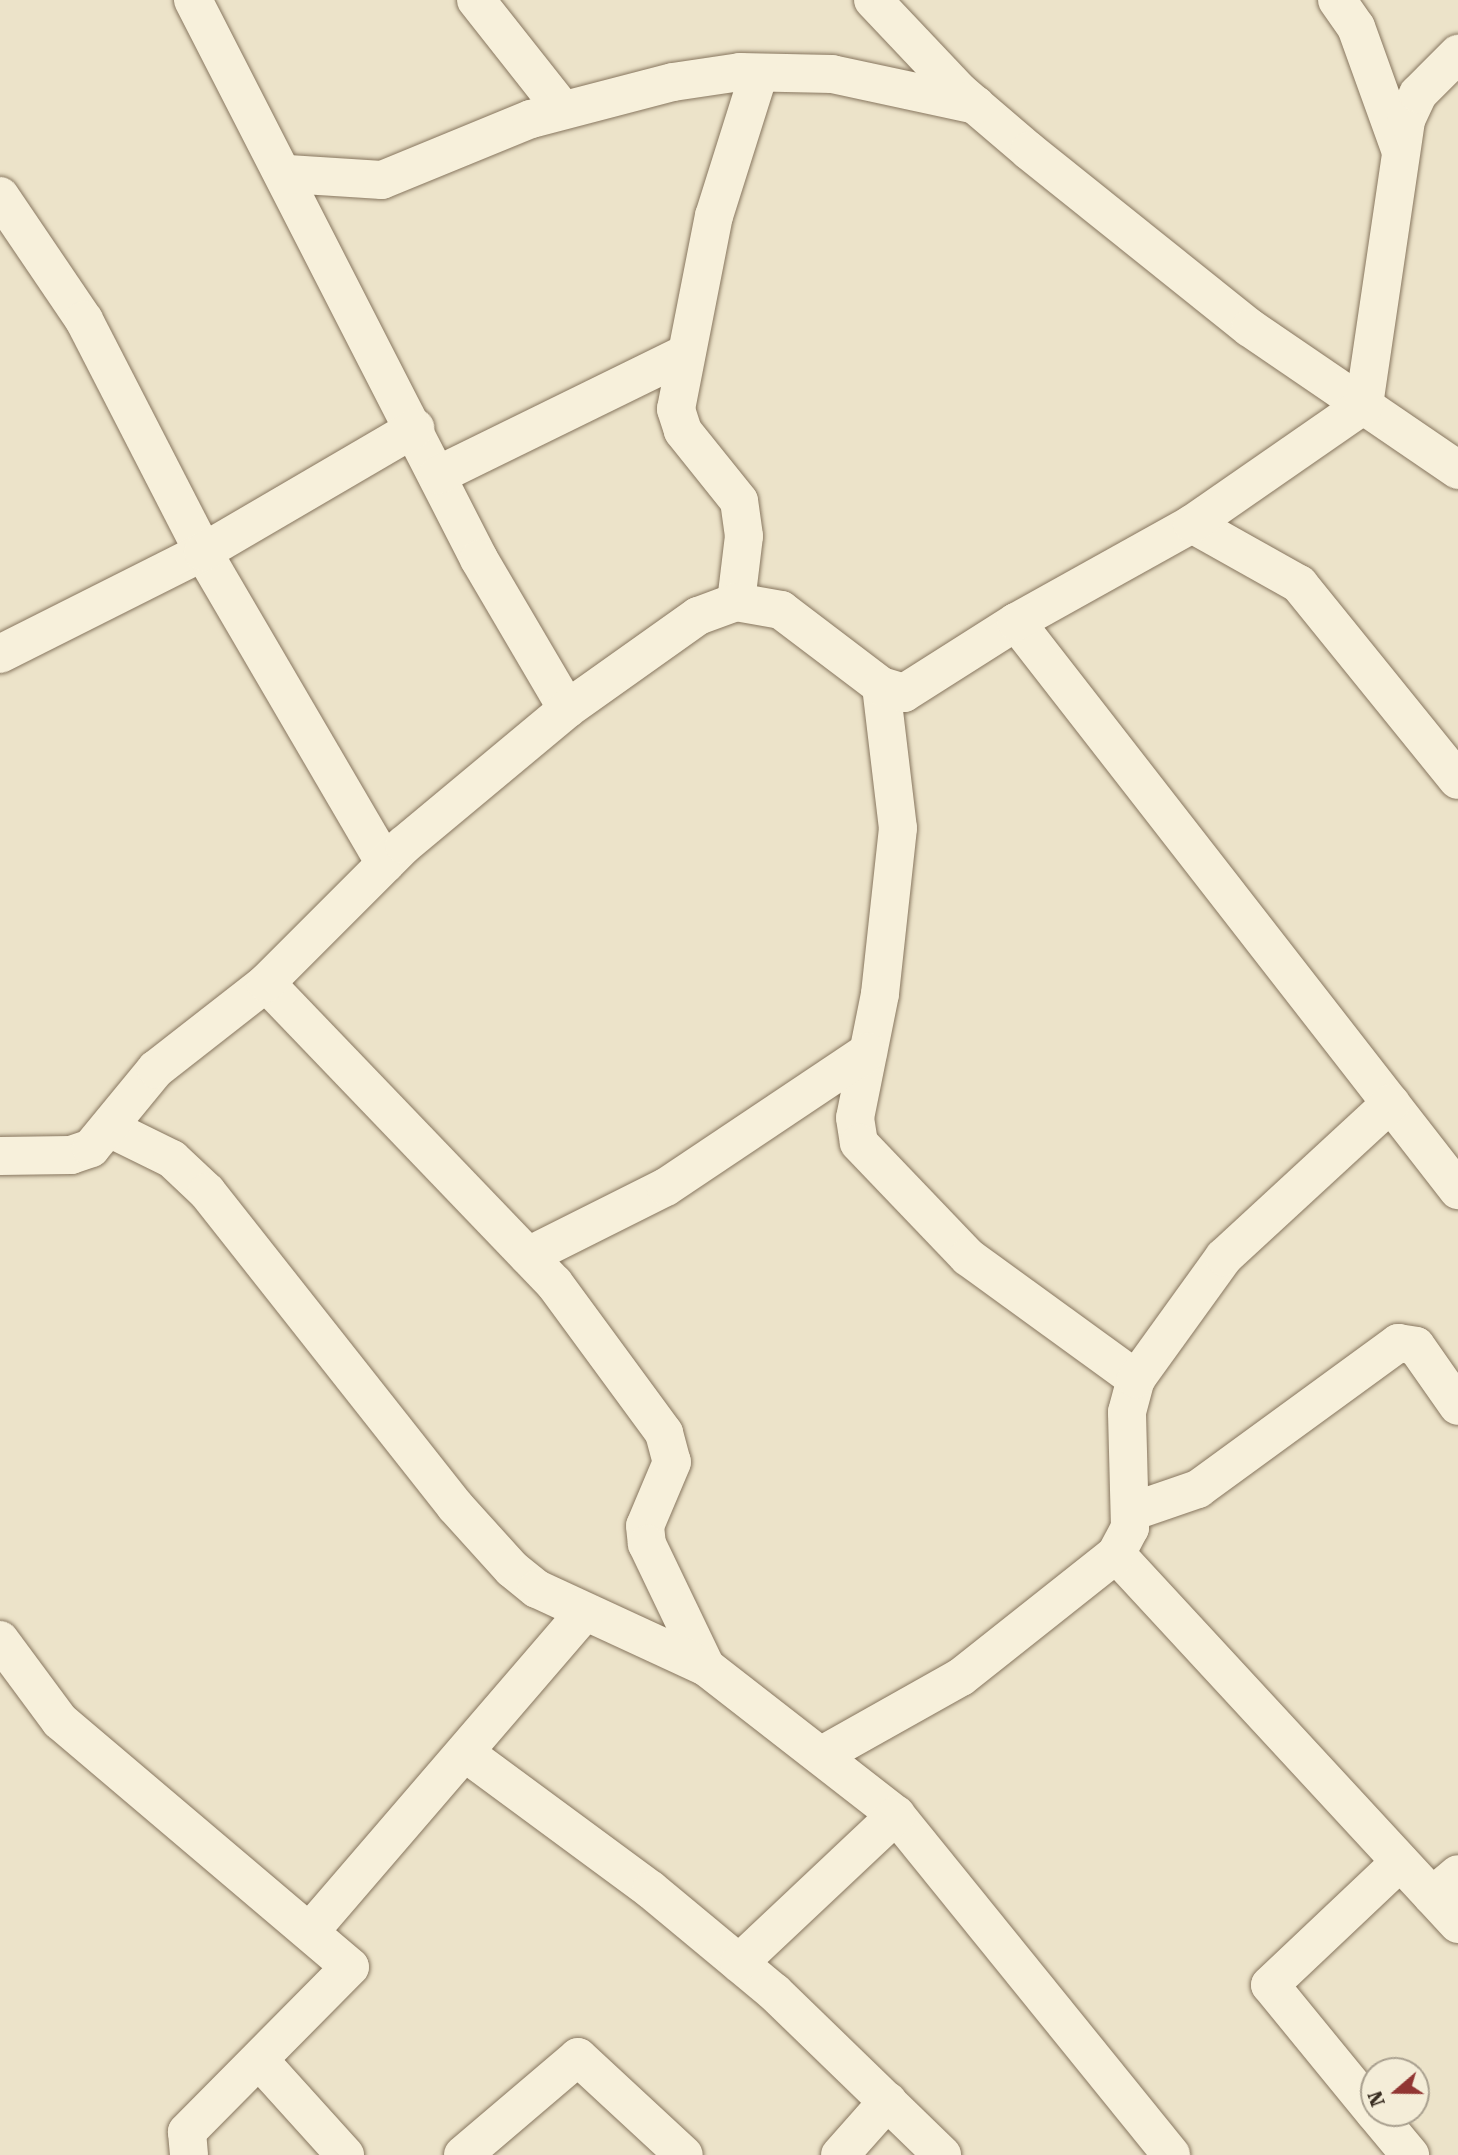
<!DOCTYPE html>
<html>
<head>
<meta charset="utf-8">
<style>
  body { margin:0 }
  #map { position:relative; width:1458px; height:2155px; overflow:hidden; background:#ece3c9; font-family:"Roboto Serif",serif }
  div>[style] { position:absolute }
  [style*='--x'] { left:calc(var(--x)*1px); top:calc(var(--y)*1px); width:calc(var(--w)*1px); rotate:calc(var(--a)*1deg) }
  .roads { filter:drop-shadow(0 0 2px #87765f) drop-shadow(0 0 2px #87765f) }
  .minor>* { height:38px; margin:-19px; padding:0 19px; transform-origin:19px; border-radius:19px; background:#f7f0db }
  span { translate:-50% -50%; white-space:nowrap; text-align:center; line-height:1.15; -webkit-text-stroke:7px #f4edd8; paint-order:stroke }
  .north { position:absolute; left:1360px; top:2057px; width:70px; height:70px; box-sizing:border-box; background:#f4edd8; border:2px solid #a9a08f; border-radius:50%; rotate:250deg; font-size:19px; font-weight:700; line-height:28px; text-align:center; color:#382d21 }
  .north::after { content:''; display:block; margin:auto; width:24px; height:32px; background:#913633; clip-path:polygon(50% 0,100% 100%,50% 72%,0 100%) }
</style>
</head>
<body>
<div id="map">
  <div class="roads">
    <div class="minor">
      <div style="--x:193;--y:0;--w:628;--a:62.9"></div>
      <div style="--x:479;--y:559;--w:174;--a:59.6"></div>
      <div style="--x:476;--y:0;--w:140;--a:51.7"></div>
      <div style="--x:873;--y:0;--w:127;--a:46.6"></div>
      <div style="--x:960;--y:92;--w:91;--a:40.5"></div>
      <div style="--x:1029;--y:151;--w:283;--a:38.7"></div>
      <div style="--x:1250;--y:328;--w:252;--a:34.3"></div>
      <div style="--x:1337;--y:0;--w:33;--a:55"></div>
      <div style="--x:1356;--y:27;--w:130;--a:70.2"></div>
      <div style="--x:288;--y:174;--w:94;--a:3.7"></div>
      <div style="--x:382;--y:180;--w:161;--a:-22.3"></div>
      <div style="--x:531;--y:119;--w:147;--a:-14.6"></div>
      <div style="--x:673;--y:82;--w:68;--a:-8.5"></div>
      <div style="--x:740;--y:72;--w:92;--a:1.2"></div>
      <div style="--x:832;--y:74;--w:147;--a:12.1"></div>
      <div style="--x:0;--y:196;--w:150;--a:55.9"></div>
      <div style="--x:84;--y:320;--w:261;--a:62.8"></div>
      <div style="--x:203;--y:552;--w:361;--a:59.7"></div>
      <div style="--x:438;--y:475;--w:275;--a:-26.1"></div>
      <div style="--x:1192;--y:524;--w:123;--a:29.3"></div>
      <div style="--x:1299;--y:584;--w:252;--a:51"></div>
      <div style="--x:736;--y:602;--w:66;--a:-83.1"></div>
      <div style="--x:744;--y:536;--w:35;--a:-98"></div>
      <div style="--x:739;--y:501;--w:90;--a:-128.7"></div>
      <div style="--x:683;--y:431;--w:23;--a:-108"></div>
      <div style="--x:676;--y:409;--w:197;--a:-78.9"></div>
      <div style="--x:714;--y:216;--w:150;--a:-72.5"></div>
      <div style="--x:1016;--y:622;--w:720;--a:52.11"></div>
      <div style="--x:0;--y:654;--w:227;--a:-26.7"></div>
      <div style="--x:203;--y:552;--w:246;--a:-30.3"></div>
      <div style="--x:881;--y:686;--w:143;--a:83.2"></div>
      <div style="--x:898;--y:828;--w:167;--a:96.2"></div>
      <div style="--x:880;--y:994;--w:126;--a:101.4"></div>
      <div style="--x:855;--y:1118;--w:25;--a:81"></div>
      <div style="--x:859;--y:1143;--w:158;--a:46.3"></div>
      <div style="--x:968;--y:1257;--w:208;--a:36"></div>
      <div style="--x:266;--y:983;--w:416;--a:46.2"></div>
      <div style="--x:554;--y:1283;--w:186;--a:53.7"></div>
      <div style="--x:664;--y:1433;--w:30;--a:75"></div>
      <div style="--x:672;--y:1462;--w:69;--a:112.9"></div>
      <div style="--x:645;--y:1526;--w:18;--a:84"></div>
      <div style="--x:647;--y:1544;--w:136;--a:64.4"></div>
      <div style="--x:111;--y:1129;--w:68;--a:26.2"></div>
      <div style="--x:172;--y:1159;--w:48;--a:43.3"></div>
      <div style="--x:207;--y:1192;--w:400;--a:51.7"></div>
      <div style="--x:455;--y:1506;--w:85;--a:47.9"></div>
      <div style="--x:512;--y:1569;--w:32;--a:39"></div>
      <div style="--x:537;--y:1589;--w:186;--a:24.8"></div>
      <div style="--x:706;--y:1667;--w:241;--a:37.9"></div>
      <div style="--x:896;--y:1815;--w:437;--a:51"></div>
      <div style="--x:0;--y:1156;--w:71;--a:-0.8"></div>
      <div style="--x:71;--y:1155;--w:21;--a:-19"></div>
      <div style="--x:91;--y:1148;--w:102;--a:-50.6"></div>
      <div style="--x:156;--y:1069;--w:140;--a:-38"></div>
      <div style="--x:266;--y:983;--w:195;--a:-45"></div>
      <div style="--x:404;--y:845;--w:212;--a:-39.8"></div>
      <div style="--x:567;--y:709;--w:161;--a:-35.4"></div>
      <div style="--x:698;--y:616;--w:40;--a:-20.2"></div>
      <div style="--x:736;--y:602;--w:46;--a:10.1"></div>
      <div style="--x:781;--y:610;--w:126;--a:37.2"></div>
      <div style="--x:881;--y:686;--w:24;--a:17"></div>
      <div style="--x:904;--y:693;--w:133;--a:-32.4"></div>
      <div style="--x:1016;--y:622;--w:201;--a:-29.1"></div>
      <div style="--x:1192;--y:524;--w:209;--a:-34.7"></div>
      <div style="--x:1364;--y:405;--w:288;--a:-81.6"></div>
      <div style="--x:1406;--y:120;--w:29;--a:-65"></div>
      <div style="--x:1418;--y:94;--w:57;--a:-45"></div>
      <div style="--x:528;--y:1256;--w:154;--a:-26.6"></div>
      <div style="--x:666;--y:1187;--w:243;--a:-33.8"></div>
      <div style="--x:1131;--y:1512;--w:71;--a:-18.9"></div>
      <div style="--x:1198;--y:1489;--w:248;--a:-36.1"></div>
      <div style="--x:1398;--y:1343;--w:18;--a:9"></div>
      <div style="--x:1416;--y:1346;--w:73;--a:55"></div>
      <div style="--x:1116;--y:1554;--w:504;--a:47.25"></div>
      <div style="--x:0;--y:1640;--w:101;--a:53.5"></div>
      <div style="--x:60;--y:1721;--w:380;--a:40.3"></div>
      <div style="--x:350;--y:1967;--w:232;--a:134.7"></div>
      <div style="--x:187;--y:2132;--w:23;--a:85"></div>
      <div style="--x:468;--y:1755;--w:227;--a:36.4"></div>
      <div style="--x:651;--y:1890;--w:160;--a:39.7"></div>
      <div style="--x:774;--y:1992;--w:234;--a:44.1"></div>
      <div style="--x:822;--y:1755;--w:159;--a:-29.3"></div>
      <div style="--x:961;--y:1677;--w:198;--a:-38.4"></div>
      <div style="--x:1116;--y:1554;--w:30;--a:-62"></div>
      <div style="--x:1130;--y:1528;--w:116;--a:-91.5"></div>
      <div style="--x:1127;--y:1412;--w:34;--a:-75"></div>
      <div style="--x:1136;--y:1379;--w:150;--a:-54.2"></div>
      <div style="--x:1224;--y:1257;--w:227;--a:-42.7"></div>
      <div style="--x:1432;--y:1896;--w:34;--a:-40"></div>
      <div style="--x:312;--y:1929;--w:418;--a:-49.3"></div>
      <div style="--x:739;--y:1963;--w:216;--a:-43.3"></div>
      <div style="--x:260;--y:2061;--w:127;--a:47.9"></div>
      <div style="--x:1374;--y:2112;--w:164;--a:-129.3"></div>
      <div style="--x:1270;--y:1985;--w:179;--a:-43.4"></div>
      <div style="--x:1375;--y:2113;--w:55;--a:50.2"></div>
      <div style="--x:463;--y:2155;--w:151;--a:-40.4"></div>
      <div style="--x:578;--y:2057;--w:144;--a:42.8"></div>
      <div style="--x:840;--y:2155;--w:72;--a:-48.4"></div>
    </div>
  </div>
  <div class="north">N</div>
</div>
</body>
</html>
